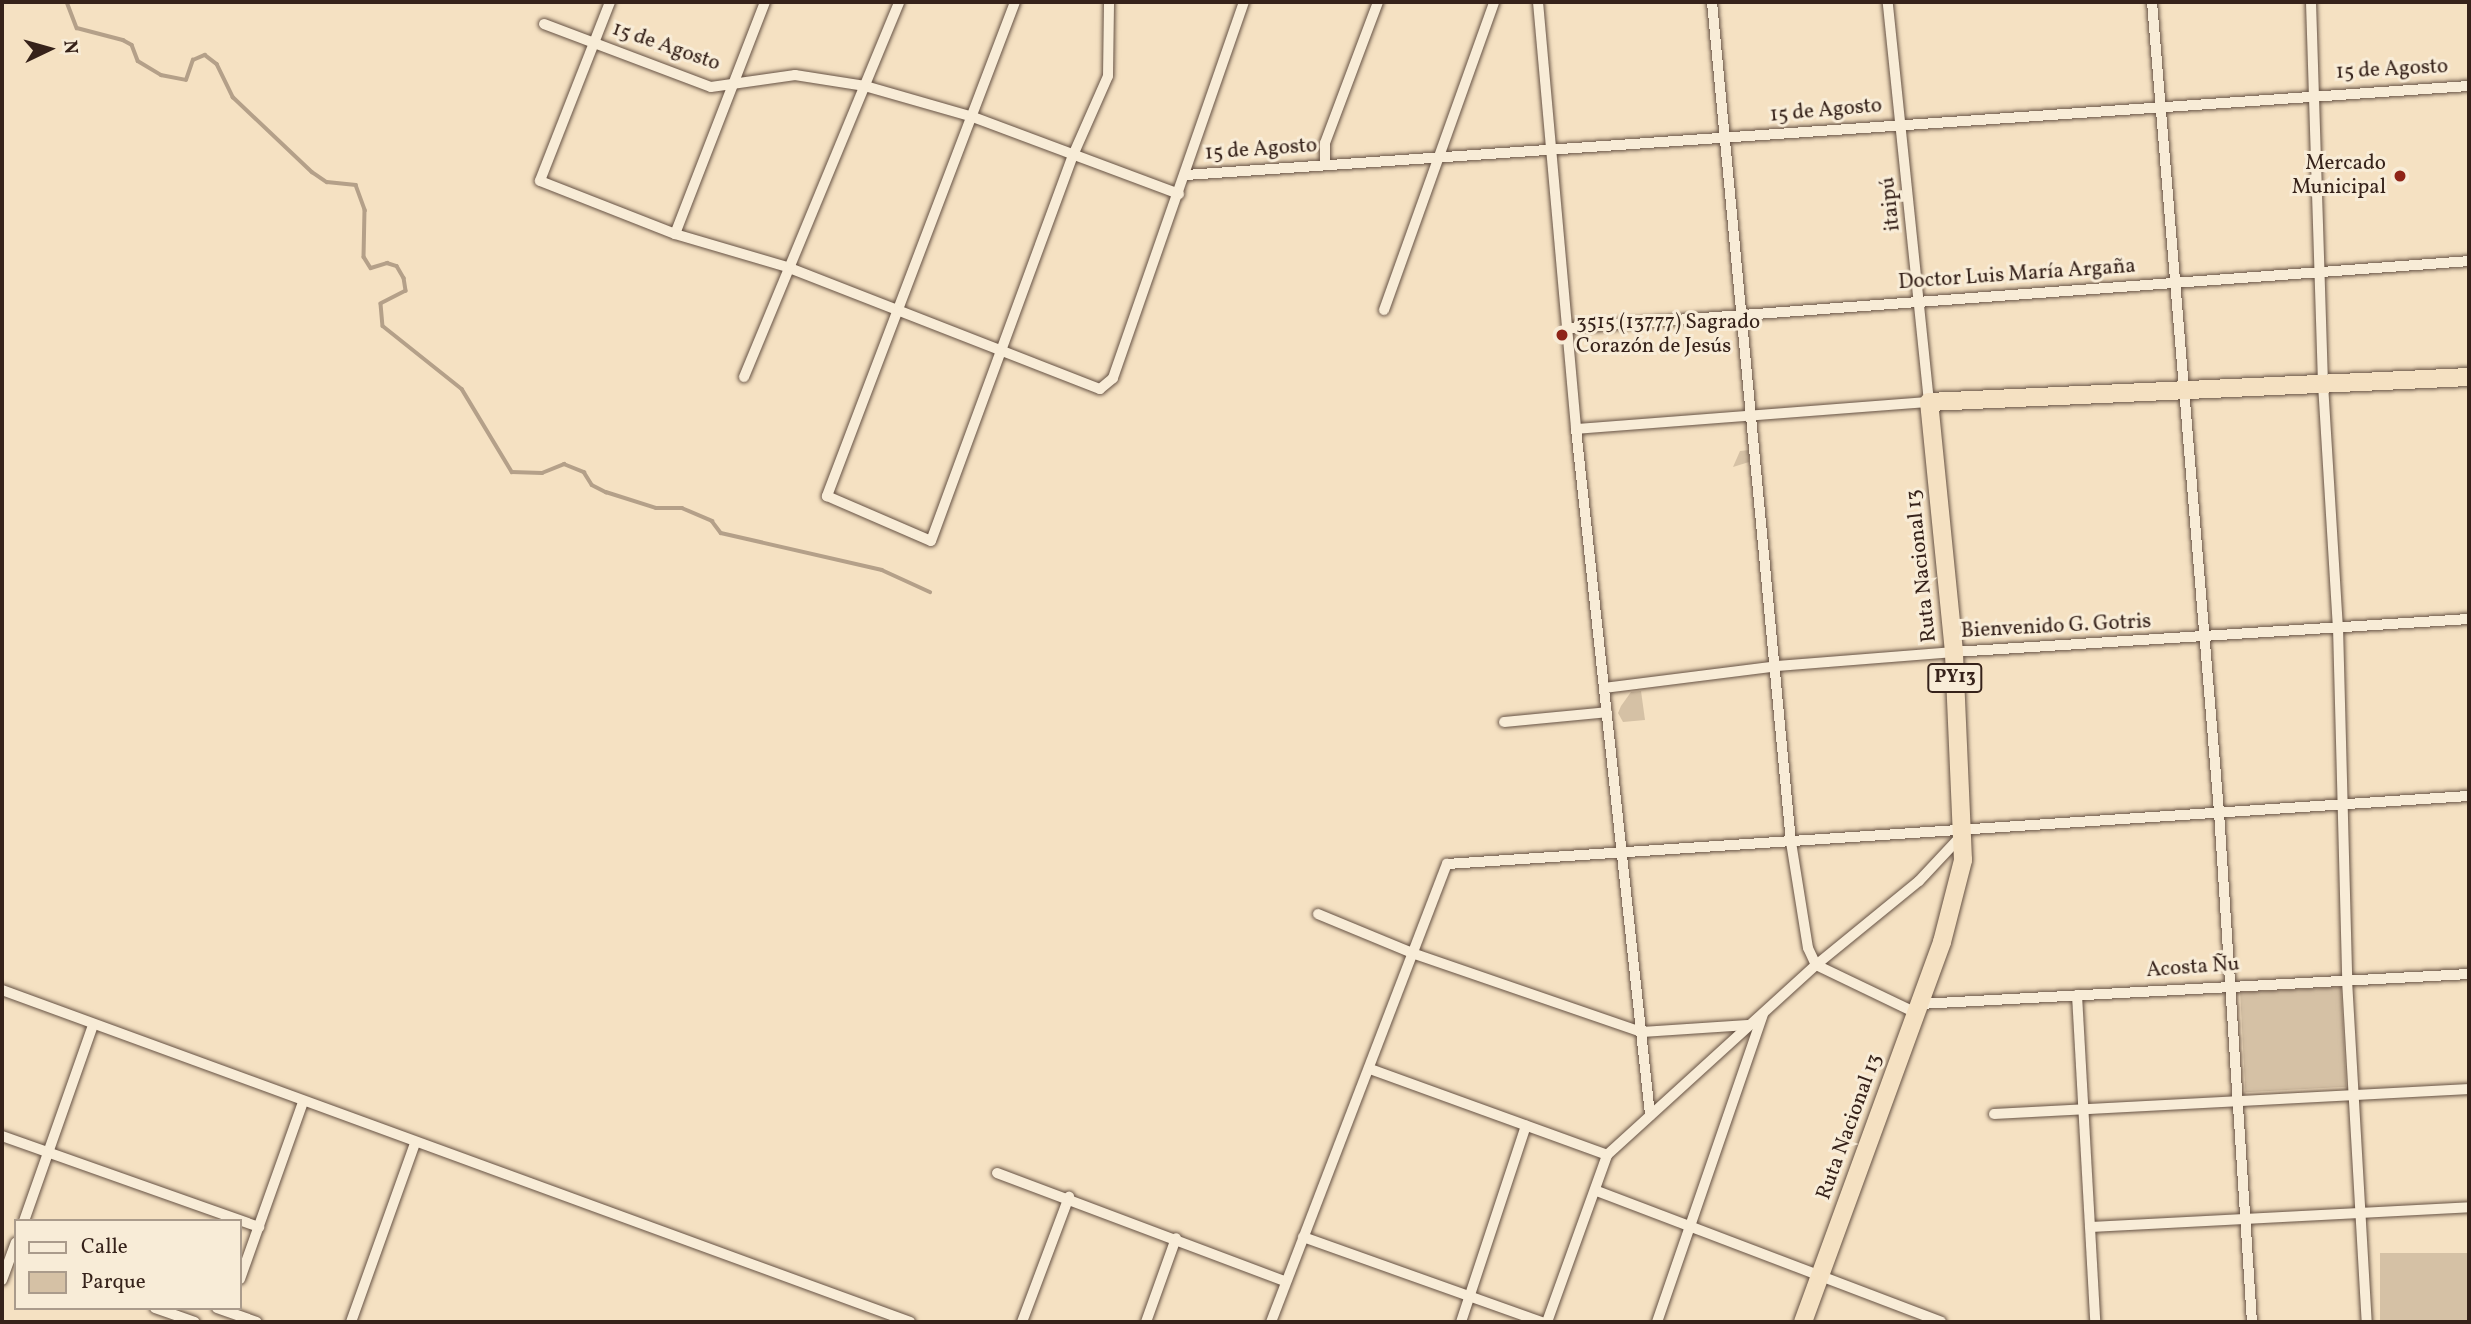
<!DOCTYPE html>
<html>
<head>
<meta charset="utf-8">
<style>
  body { margin:0 }
  #map { position:relative; width:2471px; height:1324px; overflow:hidden; background:#f5e1c2; font-family:Vollkorn,serif }
  div>[style] { position:absolute }
  [style*='--x'] { left:calc(var(--x)*1px); top:calc(var(--y)*1px); width:calc(var(--w)*1px); rotate:calc(var(--a)*1deg) }
  .green>* { inset:0; background:#d5c1a5; transform-origin:0 0 }
  .stream>* { height:3.5px; margin:-1.75px; padding:0 1.75px; transform-origin:1.75px; border-radius:1.75px; background:#b4a089 }
  .roads { filter:drop-shadow(0 0 2px #665244) drop-shadow(0 0 2px #665244) }
  .minor>* { height:10px; margin:-5px; padding:0 5px; transform-origin:5px; border-radius:5px; background:#f8ecd7 }
  .trunk>* { height:18px; margin:-9px; padding:0 9px; transform-origin:9px; border-radius:9px; background:#f5e1c2 }
  .dots>* { width:19px; height:19px; translate:-50% -50%; box-sizing:border-box; border:4px solid #f8ecd7; border-radius:50% }
  span { translate:-50% -50%; white-space:nowrap; text-align:center; line-height:1.15; -webkit-text-stroke:6px #f8ecd7; paint-order:stroke }
  .shield-label span { padding:2px 5px; background:#f8ecd7; border:2px solid; border-radius:5px; -webkit-text-stroke-width:0 }
  .shield-label { font-size:19px; color:#36221a; font-weight:700 }
  .street-label { font-size:21px; color:#36221a }
  .poi-label { font-size:21px; color:#36221a }
  .right { translate:-100% -50%; text-align:right }
  .left { translate:0 -50%; text-align:left }
  .frame { position:absolute; inset:0; border:4px solid #36221a; pointer-events:none }
  .legend { position:absolute; left:14px; top:1219px; width:228px; height:91px; box-sizing:border-box; background:#f8ecd7; border:2px solid #aa9b8b; margin:0; padding:9px 12px; list-style:none; font-size:21px; color:#36221a }
  .legend li { display:flex; align-items:center; gap:14px; height:35px }
  .legend b { width:35px; border:2px solid #aa9b8b }
  .north { position:absolute; left:14px; top:14px; width:70px; height:70px; -webkit-text-stroke:5px #f8ecd7; paint-order:stroke; rotate:85deg; font-size:19px; font-weight:700; line-height:28px; text-align:center; color:#36221a }
  .north::after { content:''; display:block; margin:auto; width:24px; height:32px; background:#36221a; clip-path:polygon(50% 0,100% 100%,50% 72%,0 100%) }
</style>
</head>
<body>
<div id="map">
  <div class="green">
    <div style="clip-path:polygon(1749px 450px,1749px 462px,1733px 467px,1740px 451px)"></div>
    <div style="clip-path:polygon(1641px 691px,1645px 720px,1623px 722px,1618px 713px,1621px 706px,1631px 692px)"></div>
    <div style="left:2341px;top:987px;width:100px;height:101px;rotate:87deg"></div>
    <div style="left:2469px;top:1253px;width:69px;height:89px;rotate:90deg"></div>
  </div>
  <div class="stream">
    <div style="--x:67;--y:2;--w:28;--a:69"></div>
    <div style="--x:77;--y:28;--w:48;--a:14.6"></div>
    <div style="--x:123;--y:40;--w:10;--a:29"></div>
    <div style="--x:132;--y:45;--w:17;--a:69"></div>
    <div style="--x:138;--y:61;--w:27;--a:31"></div>
    <div style="--x:161;--y:75;--w:25;--a:11"></div>
    <div style="--x:186;--y:80;--w:21;--a:-71"></div>
    <div style="--x:193;--y:60;--w:13;--a:-23"></div>
    <div style="--x:205;--y:55;--w:15;--a:37"></div>
    <div style="--x:217;--y:64;--w:37;--a:64"></div>
    <div style="--x:233;--y:97;--w:109;--a:43.5"></div>
    <div style="--x:312;--y:172;--w:18;--a:34"></div>
    <div style="--x:327;--y:182;--w:29;--a:6"></div>
    <div style="--x:356;--y:185;--w:27;--a:70"></div>
    <div style="--x:365;--y:210;--w:47;--a:91.2"></div>
    <div style="--x:364;--y:257;--w:13;--a:58"></div>
    <div style="--x:371;--y:268;--w:17;--a:-17"></div>
    <div style="--x:387;--y:263;--w:10;--a:17"></div>
    <div style="--x:397;--y:266;--w:14;--a:60"></div>
    <div style="--x:404;--y:278;--w:13;--a:81"></div>
    <div style="--x:406;--y:291;--w:28;--a:153"></div>
    <div style="--x:381;--y:304;--w:22;--a:85"></div>
    <div style="--x:383;--y:326;--w:101;--a:38.6"></div>
    <div style="--x:462;--y:389;--w:97;--a:58.9"></div>
    <div style="--x:512;--y:472;--w:30;--a:2"></div>
    <div style="--x:542;--y:473;--w:24;--a:-22"></div>
    <div style="--x:564;--y:464;--w:22;--a:22"></div>
    <div style="--x:584;--y:472;--w:15;--a:58"></div>
    <div style="--x:592;--y:485;--w:16;--a:27"></div>
    <div style="--x:606;--y:492;--w:52;--a:17.7"></div>
    <div style="--x:656;--y:508;--w:26;--a:0"></div>
    <div style="--x:682;--y:508;--w:33;--a:23"></div>
    <div style="--x:712;--y:521;--w:15;--a:53"></div>
    <div style="--x:721;--y:533;--w:165;--a:12.9"></div>
    <div style="--x:882;--y:570;--w:53;--a:24.6"></div>
  </div>
  <div class="roads">
    <div class="minor">
      <div style="--x:610;--y:2;--w:192;--a:111.4"></div>
      <div style="--x:540;--y:181;--w:145;--a:21.4"></div>
      <div style="--x:675;--y:234;--w:249;--a:-68.8"></div>
      <div style="--x:1015;--y:2;--w:529;--a:110.84"></div>
      <div style="--x:827;--y:496;--w:113;--a:23.4"></div>
      <div style="--x:931;--y:541;--w:414;--a:-69.8"></div>
      <div style="--x:1074;--y:153;--w:84;--a:-66.2"></div>
      <div style="--x:1108;--y:76;--w:74;--a:-89.2"></div>
      <div style="--x:1538;--y:2;--w:429;--a:84.9"></div>
      <div style="--x:1576;--y:429;--w:690;--a:83.84"></div>
      <div style="--x:1712;--y:2;--w:844;--a:84.63"></div>
      <div style="--x:1791;--y:842;--w:107;--a:80.9"></div>
      <div style="--x:1808;--y:948;--w:19;--a:65"></div>
      <div style="--x:1816;--y:965;--w:111;--a:25.6"></div>
      <div style="--x:2152;--y:2;--w:813;--a:85.27"></div>
      <div style="--x:2219;--y:812;--w:511;--a:86.3"></div>
      <div style="--x:2311;--y:2;--w:382;--a:88.2"></div>
      <div style="--x:2323;--y:384;--w:243;--a:86.5"></div>
      <div style="--x:2338;--y:627;--w:353;--a:88.5"></div>
      <div style="--x:2347;--y:980;--w:343;--a:86.7"></div>
      <div style="--x:544;--y:24;--w:178;--a:20.7"></div>
      <div style="--x:711;--y:87;--w:85;--a:-8.1"></div>
      <div style="--x:795;--y:75;--w:71;--a:8.9"></div>
      <div style="--x:865;--y:86;--w:112;--a:16"></div>
      <div style="--x:973;--y:117;--w:220;--a:20.5"></div>
      <div style="--x:1325;--y:165;--w:22;--a:-90"></div>
      <div style="--x:1325;--y:143;--w:151;--a:-69.4"></div>
      <div style="--x:1186;--y:175;--w:1286;--a:-3.97"></div>
      <div style="--x:675;--y:234;--w:117;--a:16.4"></div>
      <div style="--x:787;--y:267;--w:336;--a:21.3"></div>
      <div style="--x:1100;--y:389;--w:17;--a:-40"></div>
      <div style="--x:1113;--y:378;--w:398;--a:-70.8"></div>
      <div style="--x:1384;--y:310;--w:327;--a:-70.3"></div>
      <div style="--x:1568;--y:328;--w:903;--a:-4.25"></div>
      <div style="--x:744;--y:377;--w:406;--a:-67.5"></div>
      <div style="--x:1576;--y:429;--w:354;--a:-4.4"></div>
      <div style="--x:1929;--y:402;--w:402;--a:-95.9"></div>
      <div style="--x:1604;--y:688;--w:174;--a:-7.2"></div>
      <div style="--x:1777;--y:666;--w:178;--a:-4.5"></div>
      <div style="--x:1954;--y:652;--w:516;--a:-3.67"></div>
      <div style="--x:1504;--y:722;--w:103;--a:-5.5"></div>
      <div style="--x:1318;--y:914;--w:102;--a:22.5"></div>
      <div style="--x:1412;--y:953;--w:243;--a:19"></div>
      <div style="--x:1642;--y:1032;--w:106;--a:-3.8"></div>
      <div style="--x:2;--y:990;--w:967;--a:20.08"></div>
      <div style="--x:2077;--y:995;--w:327;--a:86.8"></div>
      <div style="--x:1920;--y:1004;--w:550;--a:-3.13"></div>
      <div style="--x:1370;--y:1069;--w:252;--a:19.9"></div>
      <div style="--x:1994;--y:1114;--w:476;--a:-3"></div>
      <div style="--x:2;--y:1136;--w:273;--a:19.5"></div>
      <div style="--x:997;--y:1173;--w:308;--a:20.6"></div>
      <div style="--x:1597;--y:1191;--w:368;--a:20.8"></div>
      <div style="--x:24;--y:1221;--w:208;--a:-70.6"></div>
      <div style="--x:2091;--y:1227;--w:379;--a:-3"></div>
      <div style="--x:1303;--y:1237;--w:254;--a:19.6"></div>
      <div style="--x:240;--y:1279;--w:188;--a:-70.4"></div>
      <div style="--x:2;--y:1280;--w:40;--a:-69.8"></div>
      <div style="--x:155;--y:1308;--w:42;--a:19.3"></div>
      <div style="--x:217;--y:1308;--w:42;--a:19.3"></div>
      <div style="--x:351;--y:1322;--w:190;--a:-70.3"></div>
      <div style="--x:1022;--y:1322;--w:134;--a:-69.4"></div>
      <div style="--x:1146;--y:1322;--w:89;--a:-70.3"></div>
      <div style="--x:1271;--y:1322;--w:491;--a:-69"></div>
      <div style="--x:1447;--y:864;--w:1024;--a:-3.81"></div>
      <div style="--x:1461;--y:1322;--w:207;--a:-71.7"></div>
      <div style="--x:1547;--y:1322;--w:177;--a:-70.2"></div>
      <div style="--x:1607;--y:1155;--w:282;--a:-42.3"></div>
      <div style="--x:1816;--y:965;--w:133;--a:-39.2"></div>
      <div style="--x:1919;--y:881;--w:63;--a:-46.9"></div>
      <div style="--x:1657;--y:1322;--w:326;--a:-71"></div>
    </div>
    <div class="trunk">
      <div style="--x:1803;--y:1322;--w:405;--a:-69.9"></div>
      <div style="--x:1942;--y:942;--w:85;--a:-75.6"></div>
      <div style="--x:1963;--y:860;--w:208;--a:-92.5"></div>
      <div style="--x:1954;--y:652;--w:251;--a:-95.7"></div>
      <div style="--x:1929;--y:402;--w:541;--a:-2.65"></div>
    </div>
  </div>
  <div class="dots">
    <div style="left:2400px;top:176px;background:#8f2418"></div>
    <div style="left:1562px;top:335px;background:#8f2418"></div>
  </div>
  <div class="shield-label">
    <span style="left:1955px;top:678px">PY13</span>
  </div>
  <div class="street-label">
    <span style="left:666px;top:47px;rotate:19deg">15 de Agosto</span>
    <span style="left:2392px;top:70px;rotate:-3deg">15 de Agosto</span>
    <span style="left:1826px;top:111px;rotate:-5deg">15 de Agosto</span>
    <span style="left:1261px;top:150px;rotate:-4deg">15 de Agosto</span>
    <span style="left:1891px;top:204px;rotate:-96deg">itaipú</span>
    <span style="left:2017px;top:275px;rotate:-4deg">Doctor Luis María Argaña</span>
    <span style="left:1922px;top:566px;rotate:-96deg">Ruta Nacional 13</span>
    <span style="left:2056px;top:627px;rotate:-3deg">Bienvenido G. Gotris</span>
    <span style="left:2193px;top:968px;rotate:-4deg">Acosta Ñu</span>
    <span style="left:1850px;top:1127px;rotate:-70deg">Ruta Nacional 13</span>
  </div>
  <div class="poi-label">
    <span class="right" style="left:2386px;top:176px">Mercado<br>Municipal</span>
    <span class="left" style="left:1576px;top:335px">3515 (13777) Sagrado<br>Corazón de Jesús</span>
  </div>
  <div class="frame"></div>
  <ul class="legend">
  <li><b style="height:9px;background:#f8ecd7"></b>Calle</li>
  <li><b style="height:19px;background:#d5c1a5"></b>Parque</li>
  </ul>
  <div class="north">N</div>
</div>
</body>
</html>
